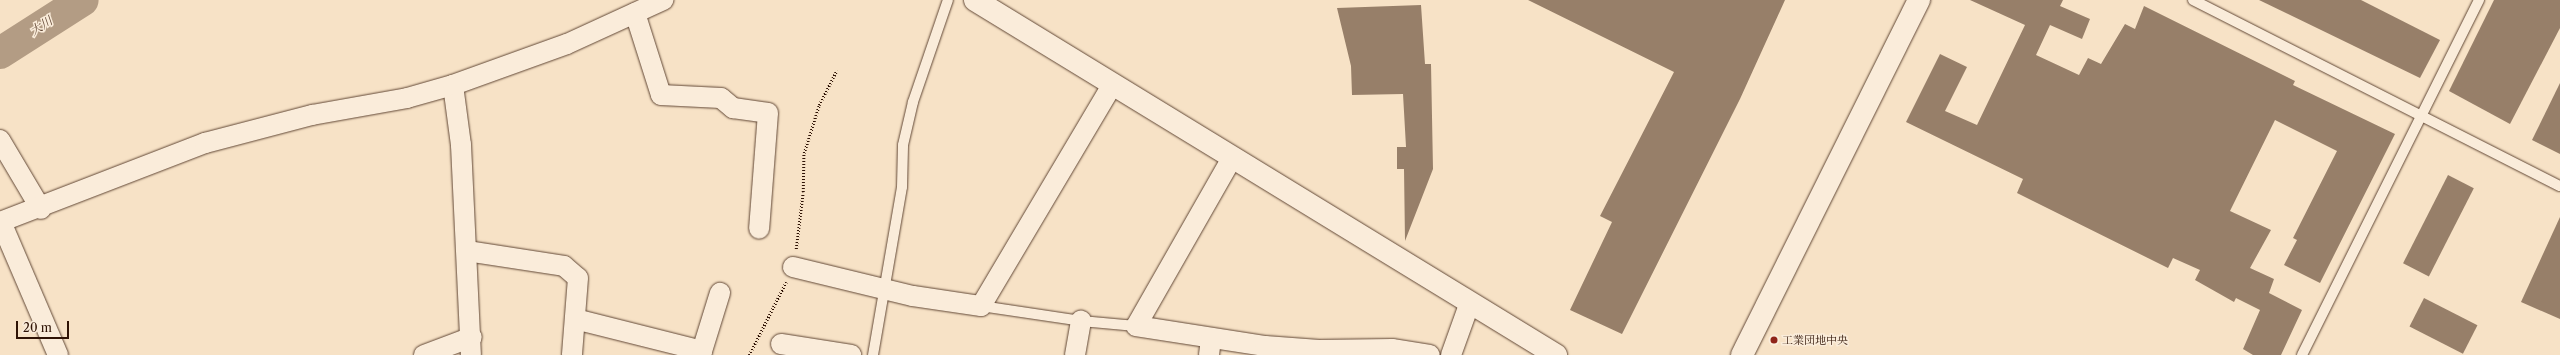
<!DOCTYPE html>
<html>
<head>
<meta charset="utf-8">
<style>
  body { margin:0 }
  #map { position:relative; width:2560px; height:355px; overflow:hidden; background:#f7e2c6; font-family:"Libre Caslon Text","Noto Serif JP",serif }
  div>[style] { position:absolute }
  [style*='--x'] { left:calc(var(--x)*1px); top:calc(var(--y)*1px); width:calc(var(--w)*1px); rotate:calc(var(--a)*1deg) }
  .river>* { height:32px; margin:-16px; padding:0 16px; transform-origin:16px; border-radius:16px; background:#b39c84 }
  .building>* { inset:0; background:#977f69; transform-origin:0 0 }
  .path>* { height:2.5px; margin-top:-1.25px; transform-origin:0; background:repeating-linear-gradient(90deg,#2f1305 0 1px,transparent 0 3px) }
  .roads { filter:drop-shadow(0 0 1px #614735) drop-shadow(0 0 1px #614735) }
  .service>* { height:10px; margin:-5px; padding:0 5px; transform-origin:5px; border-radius:5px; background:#faecda }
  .minor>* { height:20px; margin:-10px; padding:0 10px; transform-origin:10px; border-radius:10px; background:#faecda }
  .tertiary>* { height:22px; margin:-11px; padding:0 11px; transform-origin:11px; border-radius:11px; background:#faecda }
  .dots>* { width:11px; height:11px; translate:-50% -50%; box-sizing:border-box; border:2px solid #faecda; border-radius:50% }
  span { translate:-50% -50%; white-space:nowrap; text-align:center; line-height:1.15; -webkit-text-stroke:3px #faecda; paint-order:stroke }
  .poi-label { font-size:11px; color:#2f1305 }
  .left { translate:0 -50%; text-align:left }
  .water-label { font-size:12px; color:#644a38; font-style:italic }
  .scale { position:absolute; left:16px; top:321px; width:53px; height:18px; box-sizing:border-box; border:2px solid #2f1305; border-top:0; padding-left:5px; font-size:12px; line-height:14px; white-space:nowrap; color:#2f1305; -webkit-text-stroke:3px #faecda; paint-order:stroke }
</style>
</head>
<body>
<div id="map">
  <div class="river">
    <div style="--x:0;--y:53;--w:98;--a:-32.6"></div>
  </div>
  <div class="building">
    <div style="clip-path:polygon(1528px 0,1785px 0,1740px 99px,1622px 334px,1570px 310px,1612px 222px,1600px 216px,1674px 72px)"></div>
    <div style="clip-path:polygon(1970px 0,2063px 0,2060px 6px,2090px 19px,2082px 39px,2050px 25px,2036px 55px,2079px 75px,2088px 58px,2101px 64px,2125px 24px,2135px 29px,2144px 6px,2295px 81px,2293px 85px,2395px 134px,2320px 283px,2284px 265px,2297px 240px,2293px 238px,2337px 151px,2275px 120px,2230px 211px,2271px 230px,2250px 268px,2274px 279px,2269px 293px,2302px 310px,2281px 355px,2253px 355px,2243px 349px,2260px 310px,2236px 298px,2234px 302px,2195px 280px,2200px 270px,2173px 258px,2168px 268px,2017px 193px,2023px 179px,1906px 122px,1940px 54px,1967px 67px,1945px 111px,1977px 125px,2025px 25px)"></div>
    <div style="clip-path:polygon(2259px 0,2361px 0,2440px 40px,2420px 78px)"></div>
    <div style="clip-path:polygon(2494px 0,2560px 0,2560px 28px,2510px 124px,2449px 91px)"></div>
    <div style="clip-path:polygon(1421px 5px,1425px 64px,1431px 64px,1433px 169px,1405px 241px,1404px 169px,1397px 169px,1397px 147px,1406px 147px,1403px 94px,1352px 95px,1351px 66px,1337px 8px)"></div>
    <div style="clip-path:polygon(2560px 83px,2560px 154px,2532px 140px)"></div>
    <div style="left:2448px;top:175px;width:29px;height:99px;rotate:27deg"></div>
    <div style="clip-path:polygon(2560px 217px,2560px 319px,2521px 302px)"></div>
    <div style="left:2424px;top:298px;width:60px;height:32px;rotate:27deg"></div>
  </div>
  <div class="path">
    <div style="--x:796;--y:249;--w:57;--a:-83"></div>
    <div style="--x:803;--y:192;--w:39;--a:-89"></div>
    <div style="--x:804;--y:153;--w:50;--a:-72.6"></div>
    <div style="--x:819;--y:105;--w:39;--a:-63"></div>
    <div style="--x:749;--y:355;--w:82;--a:-63.1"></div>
  </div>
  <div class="roads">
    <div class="service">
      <div style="--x:2193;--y:0;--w:411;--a:26.9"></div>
      <div style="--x:981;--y:306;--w:101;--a:8.5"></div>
      <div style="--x:1081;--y:321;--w:55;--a:5.2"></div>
      <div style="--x:873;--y:355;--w:170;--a:-80.2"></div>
      <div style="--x:902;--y:187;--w:42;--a:-88.6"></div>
      <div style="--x:903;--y:145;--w:44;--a:-76.9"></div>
      <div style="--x:913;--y:102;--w:108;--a:-71.1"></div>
      <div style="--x:2302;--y:355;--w:397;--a:-63.5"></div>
    </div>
    <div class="minor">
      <div style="--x:635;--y:13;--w:86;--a:72.4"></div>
      <div style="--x:661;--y:95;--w:60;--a:2.9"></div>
      <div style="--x:721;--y:98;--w:16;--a:40"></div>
      <div style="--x:733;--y:108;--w:35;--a:8"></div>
      <div style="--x:768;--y:113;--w:116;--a:94.4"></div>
      <div style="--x:453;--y:85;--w:61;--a:82.4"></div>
      <div style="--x:461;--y:145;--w:210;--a:87.3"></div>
      <div style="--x:0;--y:140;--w:80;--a:59.3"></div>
      <div style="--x:1232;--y:158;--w:193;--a:119.7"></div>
      <div style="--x:1136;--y:326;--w:131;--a:8.8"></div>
      <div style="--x:1265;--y:346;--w:54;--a:4.2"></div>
      <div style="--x:1319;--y:350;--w:73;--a:-0.8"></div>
      <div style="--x:1392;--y:349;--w:38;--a:9"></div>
      <div style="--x:0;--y:222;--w:220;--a:-21.1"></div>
      <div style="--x:205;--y:143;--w:111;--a:-14.7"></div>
      <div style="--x:312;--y:115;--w:97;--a:-10.1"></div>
      <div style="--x:407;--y:98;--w:48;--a:-15.8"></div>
      <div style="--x:453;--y:85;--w:121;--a:-19.8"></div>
      <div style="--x:567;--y:44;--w:106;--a:-24.6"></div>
      <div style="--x:1;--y:222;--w:145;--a:66.8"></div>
      <div style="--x:467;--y:251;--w:98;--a:8.8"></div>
      <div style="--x:564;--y:266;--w:18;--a:41"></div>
      <div style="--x:578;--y:278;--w:77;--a:94.5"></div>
      <div style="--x:793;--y:267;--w:123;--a:13.6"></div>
      <div style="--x:913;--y:296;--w:69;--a:8.4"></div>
      <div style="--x:981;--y:306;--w:258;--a:-59.3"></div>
      <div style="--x:575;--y:319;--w:131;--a:14.1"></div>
      <div style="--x:702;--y:351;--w:4;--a:104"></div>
      <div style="--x:781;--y:344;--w:71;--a:8.9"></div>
      <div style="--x:702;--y:351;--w:61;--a:-72.8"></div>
      <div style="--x:424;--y:355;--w:51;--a:-20.6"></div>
      <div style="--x:1075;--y:355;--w:35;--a:-80"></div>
      <div style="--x:1209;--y:355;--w:17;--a:-83"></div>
      <div style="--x:1451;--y:355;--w:56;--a:-70.3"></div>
    </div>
    <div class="tertiary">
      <div style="--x:975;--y:0;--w:681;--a:31.43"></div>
      <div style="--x:1742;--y:355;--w:397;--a:-63.5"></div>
    </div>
  </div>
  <div class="dots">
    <div style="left:1774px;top:340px;background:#8f2418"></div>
  </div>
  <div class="poi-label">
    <span class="left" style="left:1782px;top:340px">工業団地中央</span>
  </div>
  <div class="water-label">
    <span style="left:41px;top:26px;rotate:-33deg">大川</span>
  </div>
  <div class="scale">20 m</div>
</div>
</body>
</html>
